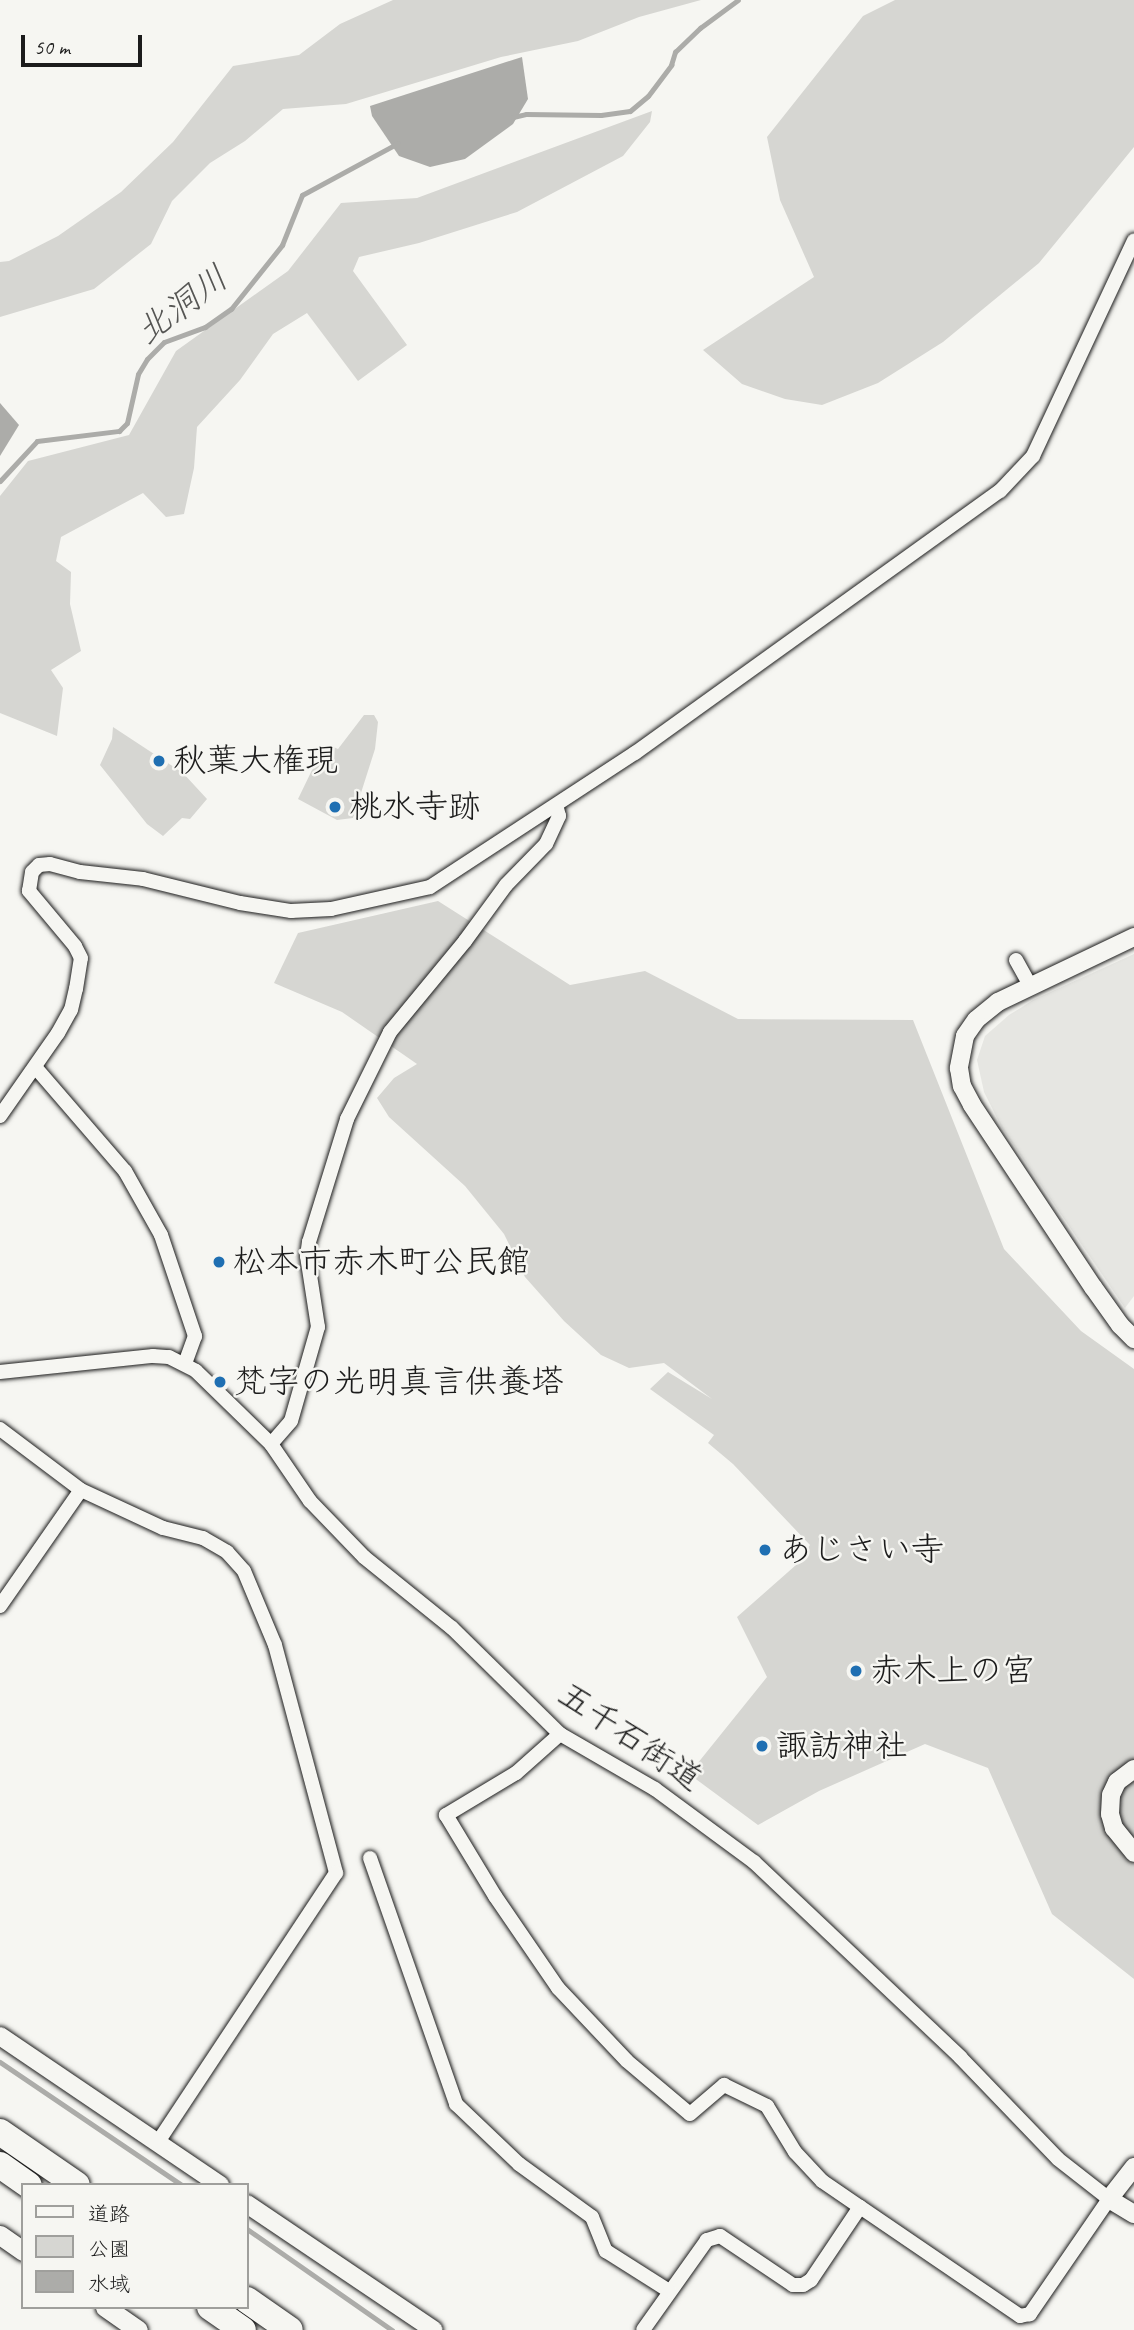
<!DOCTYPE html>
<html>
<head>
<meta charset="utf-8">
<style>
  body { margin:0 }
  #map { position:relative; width:1134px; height:2330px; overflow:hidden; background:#f6f6f2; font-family:Caveat,"Klee One",sans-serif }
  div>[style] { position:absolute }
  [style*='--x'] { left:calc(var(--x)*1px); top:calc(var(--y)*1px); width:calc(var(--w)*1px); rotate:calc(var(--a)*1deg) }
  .built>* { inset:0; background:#e6e6e2 }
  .green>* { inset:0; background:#d6d6d2 }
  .water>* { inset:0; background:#acaca9 }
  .stream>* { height:5px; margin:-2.5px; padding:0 2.5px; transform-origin:2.5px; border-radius:2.5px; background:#acaca9 }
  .roads { filter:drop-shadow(0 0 2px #1c1c1c) drop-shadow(0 0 2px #1c1c1c) }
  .minor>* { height:14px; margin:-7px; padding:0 7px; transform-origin:7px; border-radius:7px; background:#f6f6f2 }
  .tertiary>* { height:18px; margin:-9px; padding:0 9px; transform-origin:9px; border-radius:9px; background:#f6f6f2 }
  .secondary>* { height:19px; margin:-9.5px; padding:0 9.5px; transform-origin:9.5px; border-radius:9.5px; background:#f6f6f2 }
  .motorway>* { height:26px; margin:-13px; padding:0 13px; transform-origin:13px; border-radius:13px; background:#f6f6f2 }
  .dots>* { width:19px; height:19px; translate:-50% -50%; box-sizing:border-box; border:4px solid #f6f6f2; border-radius:50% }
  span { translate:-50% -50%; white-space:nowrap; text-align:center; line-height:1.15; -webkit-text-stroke:5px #f6f6f2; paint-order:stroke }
  .poi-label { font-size:33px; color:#1c1c1c }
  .left { translate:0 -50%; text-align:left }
  .street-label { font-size:33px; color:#1c1c1c }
  .water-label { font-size:35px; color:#565654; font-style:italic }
  .legend { position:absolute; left:21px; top:2183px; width:228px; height:126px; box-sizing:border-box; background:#f6f6f2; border:2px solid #9f9f9c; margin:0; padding:9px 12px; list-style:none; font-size:21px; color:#1c1c1c }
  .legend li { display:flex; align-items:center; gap:14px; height:35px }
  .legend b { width:35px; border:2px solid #9f9f9c }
  .scale { position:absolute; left:21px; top:35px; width:121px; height:32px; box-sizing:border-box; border:4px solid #1c1c1c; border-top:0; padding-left:9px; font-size:21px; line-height:24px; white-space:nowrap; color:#1c1c1c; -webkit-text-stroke:5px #f6f6f2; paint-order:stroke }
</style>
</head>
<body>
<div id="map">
  <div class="built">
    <div style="clip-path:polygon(1134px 954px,1134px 1296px,1125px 1308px,1002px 1128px,984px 1092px,977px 1060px,985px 1036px,1009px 1015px,1033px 1000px)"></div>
  </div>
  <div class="green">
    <div style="clip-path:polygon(393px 0,701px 0,639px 17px,578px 41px,501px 57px,346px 104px,283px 109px,245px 141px,210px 163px,172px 201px,151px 244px,94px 289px,0 317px,0 262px,9px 261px,58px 236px,121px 192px,173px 142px,233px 66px,299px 55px,340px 24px)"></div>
    <div style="clip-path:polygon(895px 0,1134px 0,1134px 147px,1039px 263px,943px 342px,878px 383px,822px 405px,785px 399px,742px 384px,703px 350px,814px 277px,780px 200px,767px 137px,863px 16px)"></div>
    <div style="clip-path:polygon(652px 111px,650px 122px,623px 156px,517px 212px,419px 243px,359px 257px,353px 271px,407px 345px,358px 381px,307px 313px,273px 334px,240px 380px,197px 427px,194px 468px,184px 514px,166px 517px,143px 493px,61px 537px,56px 561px,71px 572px,70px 604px,81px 651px,51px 670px,63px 688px,57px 736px,0 713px,0 496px,28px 461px,129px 435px,176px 351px,288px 271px,341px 203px,417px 198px)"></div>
    <div style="clip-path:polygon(364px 715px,374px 715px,378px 722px,375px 749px,353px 818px,337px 820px,298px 799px,313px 768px,331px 746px,338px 749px)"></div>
    <div style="clip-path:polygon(113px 727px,183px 773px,207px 799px,190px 819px,182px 818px,163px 836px,147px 824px,100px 765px,112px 739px)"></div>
    <div style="clip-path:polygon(438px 901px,570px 985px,645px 971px,738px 1019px,913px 1020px,1004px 1249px,1081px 1331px,1134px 1369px,1134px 1979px,1052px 1914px,988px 1768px,925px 1744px,819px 1791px,758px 1825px,689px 1774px,767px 1677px,737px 1617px,796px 1565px,810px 1545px,733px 1464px,708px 1443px,714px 1435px,650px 1389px,668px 1372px,712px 1399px,664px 1363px,629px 1368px,601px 1355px,564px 1321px,525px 1277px,504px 1234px,465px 1186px,389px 1117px,377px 1098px,394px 1078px,417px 1064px,342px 1012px,274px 983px,298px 933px)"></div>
  </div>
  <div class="water">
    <div style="clip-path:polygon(522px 57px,528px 99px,513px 124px,465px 159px,430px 167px,399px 156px,372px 116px,370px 106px)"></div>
    <div style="clip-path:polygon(0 403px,19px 425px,0 456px)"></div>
  </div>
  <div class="stream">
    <div style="--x:513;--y:117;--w:13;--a:-13"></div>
    <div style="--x:526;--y:114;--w:75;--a:0.8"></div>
    <div style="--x:601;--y:115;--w:29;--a:-8"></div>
    <div style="--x:630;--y:111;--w:23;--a:-40"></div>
    <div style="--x:648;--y:96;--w:39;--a:-53"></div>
    <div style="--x:671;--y:65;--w:14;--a:-73"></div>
    <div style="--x:675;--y:52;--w:35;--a:-44"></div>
    <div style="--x:700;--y:28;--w:47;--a:-36.4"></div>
    <div style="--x:0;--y:481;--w:54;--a:-47.2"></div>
    <div style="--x:37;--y:441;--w:83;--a:-7"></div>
    <div style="--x:119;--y:431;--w:11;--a:-45"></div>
    <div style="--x:127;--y:423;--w:50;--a:-77.3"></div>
    <div style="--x:138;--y:374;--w:17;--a:-59"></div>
    <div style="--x:147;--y:359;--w:24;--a:-45"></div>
    <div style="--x:164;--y:342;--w:44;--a:-20.1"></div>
    <div style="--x:205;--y:327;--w:32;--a:-35"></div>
    <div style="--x:231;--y:309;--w:82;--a:-51.4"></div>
    <div style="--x:282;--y:245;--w:54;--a:-68.2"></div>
    <div style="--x:302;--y:195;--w:109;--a:-28.4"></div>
    <div style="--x:0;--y:2062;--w:220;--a:34.1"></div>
    <div style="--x:247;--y:2229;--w:177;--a:34.9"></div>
  </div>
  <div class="roads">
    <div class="minor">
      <div style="--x:1016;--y:960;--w:29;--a:61"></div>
      <div style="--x:36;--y:1068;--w:136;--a:49.2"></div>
      <div style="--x:125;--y:1171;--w:73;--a:60.6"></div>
      <div style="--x:161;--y:1235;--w:107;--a:71.4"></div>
      <div style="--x:195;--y:1336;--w:29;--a:110"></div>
      <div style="--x:0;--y:1116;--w:101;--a:-55.1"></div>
      <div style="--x:58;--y:1033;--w:26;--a:-61"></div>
      <div style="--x:71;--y:1010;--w:22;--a:-77"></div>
      <div style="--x:76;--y:989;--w:31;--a:-81"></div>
      <div style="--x:81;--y:958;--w:13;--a:-117"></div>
      <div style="--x:75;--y:946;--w:72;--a:-129.9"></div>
      <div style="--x:29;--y:891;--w:19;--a:-81"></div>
      <div style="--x:32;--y:872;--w:10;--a:-45"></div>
      <div style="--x:39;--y:865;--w:11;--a:-5"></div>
      <div style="--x:50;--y:864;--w:31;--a:15"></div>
      <div style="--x:80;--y:872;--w:63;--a:6.3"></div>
      <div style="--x:143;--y:879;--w:100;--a:13.9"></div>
      <div style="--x:240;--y:903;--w:52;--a:8.9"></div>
      <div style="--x:291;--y:911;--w:40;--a:-2.9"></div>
      <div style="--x:331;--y:909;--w:101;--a:-12.5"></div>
      <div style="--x:430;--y:887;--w:245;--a:-33.2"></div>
      <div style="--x:635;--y:753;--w:449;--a:-35.7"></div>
      <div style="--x:1000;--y:491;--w:48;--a:-46.7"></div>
      <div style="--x:1033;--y:456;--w:238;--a:-64.9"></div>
      <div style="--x:0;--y:1372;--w:154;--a:-6"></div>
      <div style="--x:153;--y:1356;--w:16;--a:4"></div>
      <div style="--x:169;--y:1357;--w:30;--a:27"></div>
      <div style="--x:196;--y:1371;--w:105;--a:44.2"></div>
      <div style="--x:271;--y:1444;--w:69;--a:55.6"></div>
      <div style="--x:310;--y:1501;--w:78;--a:46"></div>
      <div style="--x:364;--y:1557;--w:113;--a:38.9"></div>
      <div style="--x:452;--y:1628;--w:151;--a:44.5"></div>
      <div style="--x:560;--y:1734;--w:110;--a:30.1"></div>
      <div style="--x:655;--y:1789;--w:123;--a:36.4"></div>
      <div style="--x:754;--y:1862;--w:284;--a:43.4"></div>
      <div style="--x:960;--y:2057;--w:141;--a:46.1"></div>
      <div style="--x:1058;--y:2159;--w:65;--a:38.1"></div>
      <div style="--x:1109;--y:2199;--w:140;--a:124.5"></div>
      <div style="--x:1030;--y:2314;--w:10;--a:169"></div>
      <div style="--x:1020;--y:2316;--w:194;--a:-145.7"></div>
      <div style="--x:860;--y:2207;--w:88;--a:123.9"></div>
      <div style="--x:811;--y:2280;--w:9;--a:148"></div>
      <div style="--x:803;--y:2285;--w:10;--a:180"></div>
      <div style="--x:793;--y:2285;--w:88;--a:-146.1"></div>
      <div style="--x:720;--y:2236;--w:14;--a:163"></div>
      <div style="--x:707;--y:2240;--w:110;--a:125.4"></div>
      <div style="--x:0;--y:1429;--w:101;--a:37"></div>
      <div style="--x:81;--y:1490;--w:90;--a:24.9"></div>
      <div style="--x:163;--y:1528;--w:41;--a:14"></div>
      <div style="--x:203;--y:1538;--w:28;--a:30"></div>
      <div style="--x:227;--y:1552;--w:25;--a:48"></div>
      <div style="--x:244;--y:1571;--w:80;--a:67.3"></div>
      <div style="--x:275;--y:1645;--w:236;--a:75"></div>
      <div style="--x:336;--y:1873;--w:323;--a:123.5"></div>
      <div style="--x:271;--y:1444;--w:30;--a:-49"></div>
      <div style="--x:291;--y:1421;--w:98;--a:-74"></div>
      <div style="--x:318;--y:1327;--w:72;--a:-98.8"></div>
      <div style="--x:307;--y:1256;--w:14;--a:-82"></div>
      <div style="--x:309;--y:1242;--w:129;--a:-72.8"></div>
      <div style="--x:347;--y:1119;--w:97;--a:-63.7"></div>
      <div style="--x:390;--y:1032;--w:118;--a:-50.5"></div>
      <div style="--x:465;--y:941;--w:69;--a:-53.8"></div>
      <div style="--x:506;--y:885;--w:57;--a:-45.7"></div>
      <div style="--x:546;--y:844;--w:31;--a:-65"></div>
      <div style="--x:559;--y:816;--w:11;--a:-105"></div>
      <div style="--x:0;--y:1606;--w:141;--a:-55.1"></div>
      <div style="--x:560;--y:1734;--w:59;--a:138.4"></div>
      <div style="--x:516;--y:1773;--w:82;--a:149"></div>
      <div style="--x:446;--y:1815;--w:95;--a:58.8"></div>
      <div style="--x:495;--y:1896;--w:112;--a:55.6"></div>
      <div style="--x:558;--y:1988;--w:100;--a:46.6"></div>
      <div style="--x:627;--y:2061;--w:82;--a:40.1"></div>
      <div style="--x:690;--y:2114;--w:45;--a:-40.5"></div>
      <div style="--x:724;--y:2085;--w:48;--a:26"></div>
      <div style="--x:767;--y:2106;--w:54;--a:58.7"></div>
      <div style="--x:795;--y:2152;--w:40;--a:47"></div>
      <div style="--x:822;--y:2181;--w:46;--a:34.4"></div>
      <div style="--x:370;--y:1858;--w:261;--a:70.7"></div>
      <div style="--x:456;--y:2104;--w:87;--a:43.6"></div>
      <div style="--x:519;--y:2164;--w:90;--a:36"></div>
      <div style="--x:592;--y:2217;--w:37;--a:68"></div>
      <div style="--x:606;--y:2251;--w:75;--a:32.4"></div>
    </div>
    <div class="tertiary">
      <div style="--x:1134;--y:937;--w:151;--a:154.5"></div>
      <div style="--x:998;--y:1002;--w:28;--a:141"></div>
      <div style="--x:976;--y:1020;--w:19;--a:125"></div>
      <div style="--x:965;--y:1036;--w:33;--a:101"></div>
      <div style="--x:959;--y:1068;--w:18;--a:81"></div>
      <div style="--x:962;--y:1086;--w:21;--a:62"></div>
      <div style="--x:972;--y:1105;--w:219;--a:56.4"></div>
      <div style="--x:1093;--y:1287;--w:47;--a:54.6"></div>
      <div style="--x:1120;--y:1325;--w:20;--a:45"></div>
      <div style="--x:1134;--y:1769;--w:21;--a:143"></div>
      <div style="--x:1117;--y:1782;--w:14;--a:115"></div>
      <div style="--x:1111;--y:1795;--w:19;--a:93"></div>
      <div style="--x:1110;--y:1814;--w:15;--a:74"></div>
      <div style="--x:1114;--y:1828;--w:32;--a:51"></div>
      <div style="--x:0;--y:2036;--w:266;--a:34.1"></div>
      <div style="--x:1134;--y:2167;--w:41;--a:128"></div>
      <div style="--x:1109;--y:2199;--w:29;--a:31"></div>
      <div style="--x:247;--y:2204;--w:225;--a:34"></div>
    </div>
    <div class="secondary">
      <div style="--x:0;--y:2235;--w:28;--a:35"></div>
      <div style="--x:105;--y:2307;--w:40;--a:34.9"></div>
    </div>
    <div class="motorway">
      <div style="--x:0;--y:2132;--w:93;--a:34.5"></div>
      <div style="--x:0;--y:2165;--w:35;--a:35"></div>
      <div style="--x:247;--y:2300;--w:52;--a:34.9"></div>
      <div style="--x:210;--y:2307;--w:40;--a:34.9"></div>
    </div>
  </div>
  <div class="dots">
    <div style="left:159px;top:761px;background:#1f6fb2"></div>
    <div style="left:335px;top:807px;background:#1f6fb2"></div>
    <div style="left:219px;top:1262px;background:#1f6fb2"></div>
    <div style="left:220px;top:1382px;background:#1f6fb2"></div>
    <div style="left:765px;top:1550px;background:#1f6fb2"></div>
    <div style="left:856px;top:1671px;background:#1f6fb2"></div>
    <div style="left:762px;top:1746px;background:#1f6fb2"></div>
  </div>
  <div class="poi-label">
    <span class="left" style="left:173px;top:761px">秋葉大権現</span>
    <span class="left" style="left:349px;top:807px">桃水寺跡</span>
    <span class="left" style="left:233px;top:1262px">松本市赤木町公民館</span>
    <span class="left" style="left:234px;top:1382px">梵字の光明真言供養塔</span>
    <span class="left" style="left:779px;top:1550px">あじさい寺</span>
    <span class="left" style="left:870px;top:1671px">赤木上の宮</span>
    <span class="left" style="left:776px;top:1746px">諏訪神社</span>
  </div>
  <div class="street-label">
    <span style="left:630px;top:1737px;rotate:34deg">五千石街道</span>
  </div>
  <div class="water-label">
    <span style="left:182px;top:305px;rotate:-37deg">北洞川</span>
  </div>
  <ul class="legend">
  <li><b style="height:9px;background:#f6f6f2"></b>道路</li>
  <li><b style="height:19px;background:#d6d6d2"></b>公園</li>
  <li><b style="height:19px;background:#acaca9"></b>水域</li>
  </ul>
  <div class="scale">50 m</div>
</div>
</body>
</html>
